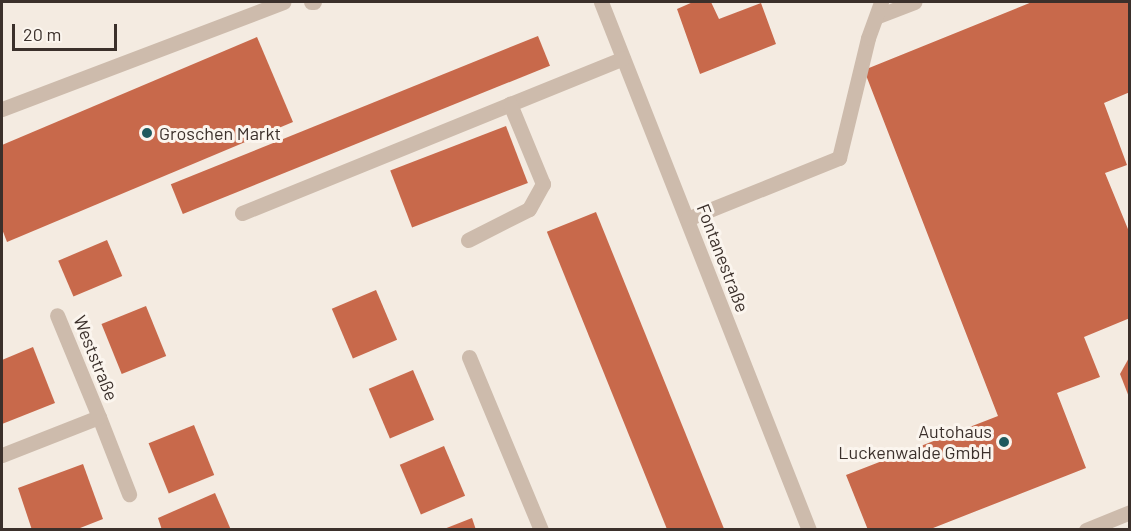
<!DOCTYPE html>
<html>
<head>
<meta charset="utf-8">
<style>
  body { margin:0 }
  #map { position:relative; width:1131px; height:531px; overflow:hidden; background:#f4ebe1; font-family:Barlow,sans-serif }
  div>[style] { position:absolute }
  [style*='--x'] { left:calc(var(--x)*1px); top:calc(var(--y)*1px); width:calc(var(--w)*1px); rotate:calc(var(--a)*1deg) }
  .building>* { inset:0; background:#c8694b; transform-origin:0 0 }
  .minor>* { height:15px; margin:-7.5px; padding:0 7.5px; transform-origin:7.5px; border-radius:7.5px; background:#cdbbac }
  .dots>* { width:16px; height:16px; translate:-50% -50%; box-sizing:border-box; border:3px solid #fbf5ee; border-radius:50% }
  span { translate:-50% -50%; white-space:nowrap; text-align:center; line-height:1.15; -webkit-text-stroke:6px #fbf5ee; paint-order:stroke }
  .poi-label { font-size:18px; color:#3b302b }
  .left { translate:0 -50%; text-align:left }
  .right { translate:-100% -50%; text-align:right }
  .street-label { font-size:18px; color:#3b302b }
  .frame { position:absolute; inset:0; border:3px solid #3b302b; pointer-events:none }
  .scale { position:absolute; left:12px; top:24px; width:105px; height:27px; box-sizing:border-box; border:3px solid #3b302b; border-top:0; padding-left:8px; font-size:18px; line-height:21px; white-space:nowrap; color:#3b302b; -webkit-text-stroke:4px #fbf5ee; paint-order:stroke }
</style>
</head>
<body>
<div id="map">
  <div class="building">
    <div style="clip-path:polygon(693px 2px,711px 2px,719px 19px,761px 3px,776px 44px,700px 74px,677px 9px)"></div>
    <div style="clip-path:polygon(1032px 2px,1130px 2px,1130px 92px,1104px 103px,1127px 165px,1105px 173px,1130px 234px,1130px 318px,1084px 337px,1100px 377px,1057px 393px,1086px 468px,928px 530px,868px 530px,846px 475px,998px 416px,864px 70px)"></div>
    <div style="left:538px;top:36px;width:32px;height:396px;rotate:68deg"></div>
    <div style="clip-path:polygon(257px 37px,293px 122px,7px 242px,2px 229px,2px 145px)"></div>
    <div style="left:506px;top:126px;width:61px;height:124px;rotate:69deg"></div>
    <div style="left:596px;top:212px;width:342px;height:53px;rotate:68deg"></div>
    <div style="left:107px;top:240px;width:39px;height:53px;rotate:67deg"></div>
    <div style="left:376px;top:290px;width:54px;height:48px;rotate:67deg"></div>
    <div style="left:146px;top:306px;width:54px;height:48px;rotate:68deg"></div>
    <div style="clip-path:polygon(33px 347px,55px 403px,2px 424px,2px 360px)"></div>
    <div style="clip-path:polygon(1130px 356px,1130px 397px,1129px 397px,1120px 374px)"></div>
    <div style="left:413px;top:370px;width:54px;height:48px;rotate:67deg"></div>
    <div style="left:194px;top:425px;width:54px;height:49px;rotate:68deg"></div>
    <div style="left:444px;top:446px;width:54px;height:48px;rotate:67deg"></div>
    <div style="clip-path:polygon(83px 464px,103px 519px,75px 530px,32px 530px,18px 488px)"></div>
    <div style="clip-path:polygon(215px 493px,231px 530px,162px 530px,158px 518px)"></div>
    <div style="clip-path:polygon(472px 518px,476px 530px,444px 530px,444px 529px)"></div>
  </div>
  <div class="minor">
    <div style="--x:311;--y:2;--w:3;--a:0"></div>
    <div style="--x:601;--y:2;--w:567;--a:68.5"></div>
    <div style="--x:878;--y:16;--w:39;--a:-21"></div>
    <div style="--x:2;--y:109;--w:301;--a:-20.8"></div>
    <div style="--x:242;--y:213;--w:411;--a:-22.1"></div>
    <div style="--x:687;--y:219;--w:164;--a:-21.9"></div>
    <div style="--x:839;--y:158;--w:123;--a:-76.4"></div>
    <div style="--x:868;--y:38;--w:38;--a:-70"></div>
    <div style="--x:468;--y:240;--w:68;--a:-26.9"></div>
    <div style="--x:529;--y:209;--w:29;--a:-61"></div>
    <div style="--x:543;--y:184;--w:87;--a:-112.4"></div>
    <div style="--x:469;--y:357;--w:187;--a:67.4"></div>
    <div style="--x:99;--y:417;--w:83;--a:68.7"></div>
    <div style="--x:2;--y:455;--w:104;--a:-21.4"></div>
    <div style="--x:99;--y:417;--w:110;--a:-112.4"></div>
    <div style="--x:1086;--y:530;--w:48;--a:-22.2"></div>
  </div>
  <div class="dots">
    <div style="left:147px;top:133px;background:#1f5a5e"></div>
    <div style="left:1004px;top:442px;background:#1f5a5e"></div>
  </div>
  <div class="poi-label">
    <span class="left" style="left:159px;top:133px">Groschen Markt</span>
    <span class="right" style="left:992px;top:442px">Autohaus<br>Luckenwalde GmbH</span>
  </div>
  <div class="street-label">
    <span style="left:723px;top:258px;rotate:69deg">Fontanestraße</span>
    <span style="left:96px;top:358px;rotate:68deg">Weststraße</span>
  </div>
  <div class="frame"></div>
  <div class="scale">20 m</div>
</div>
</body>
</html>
